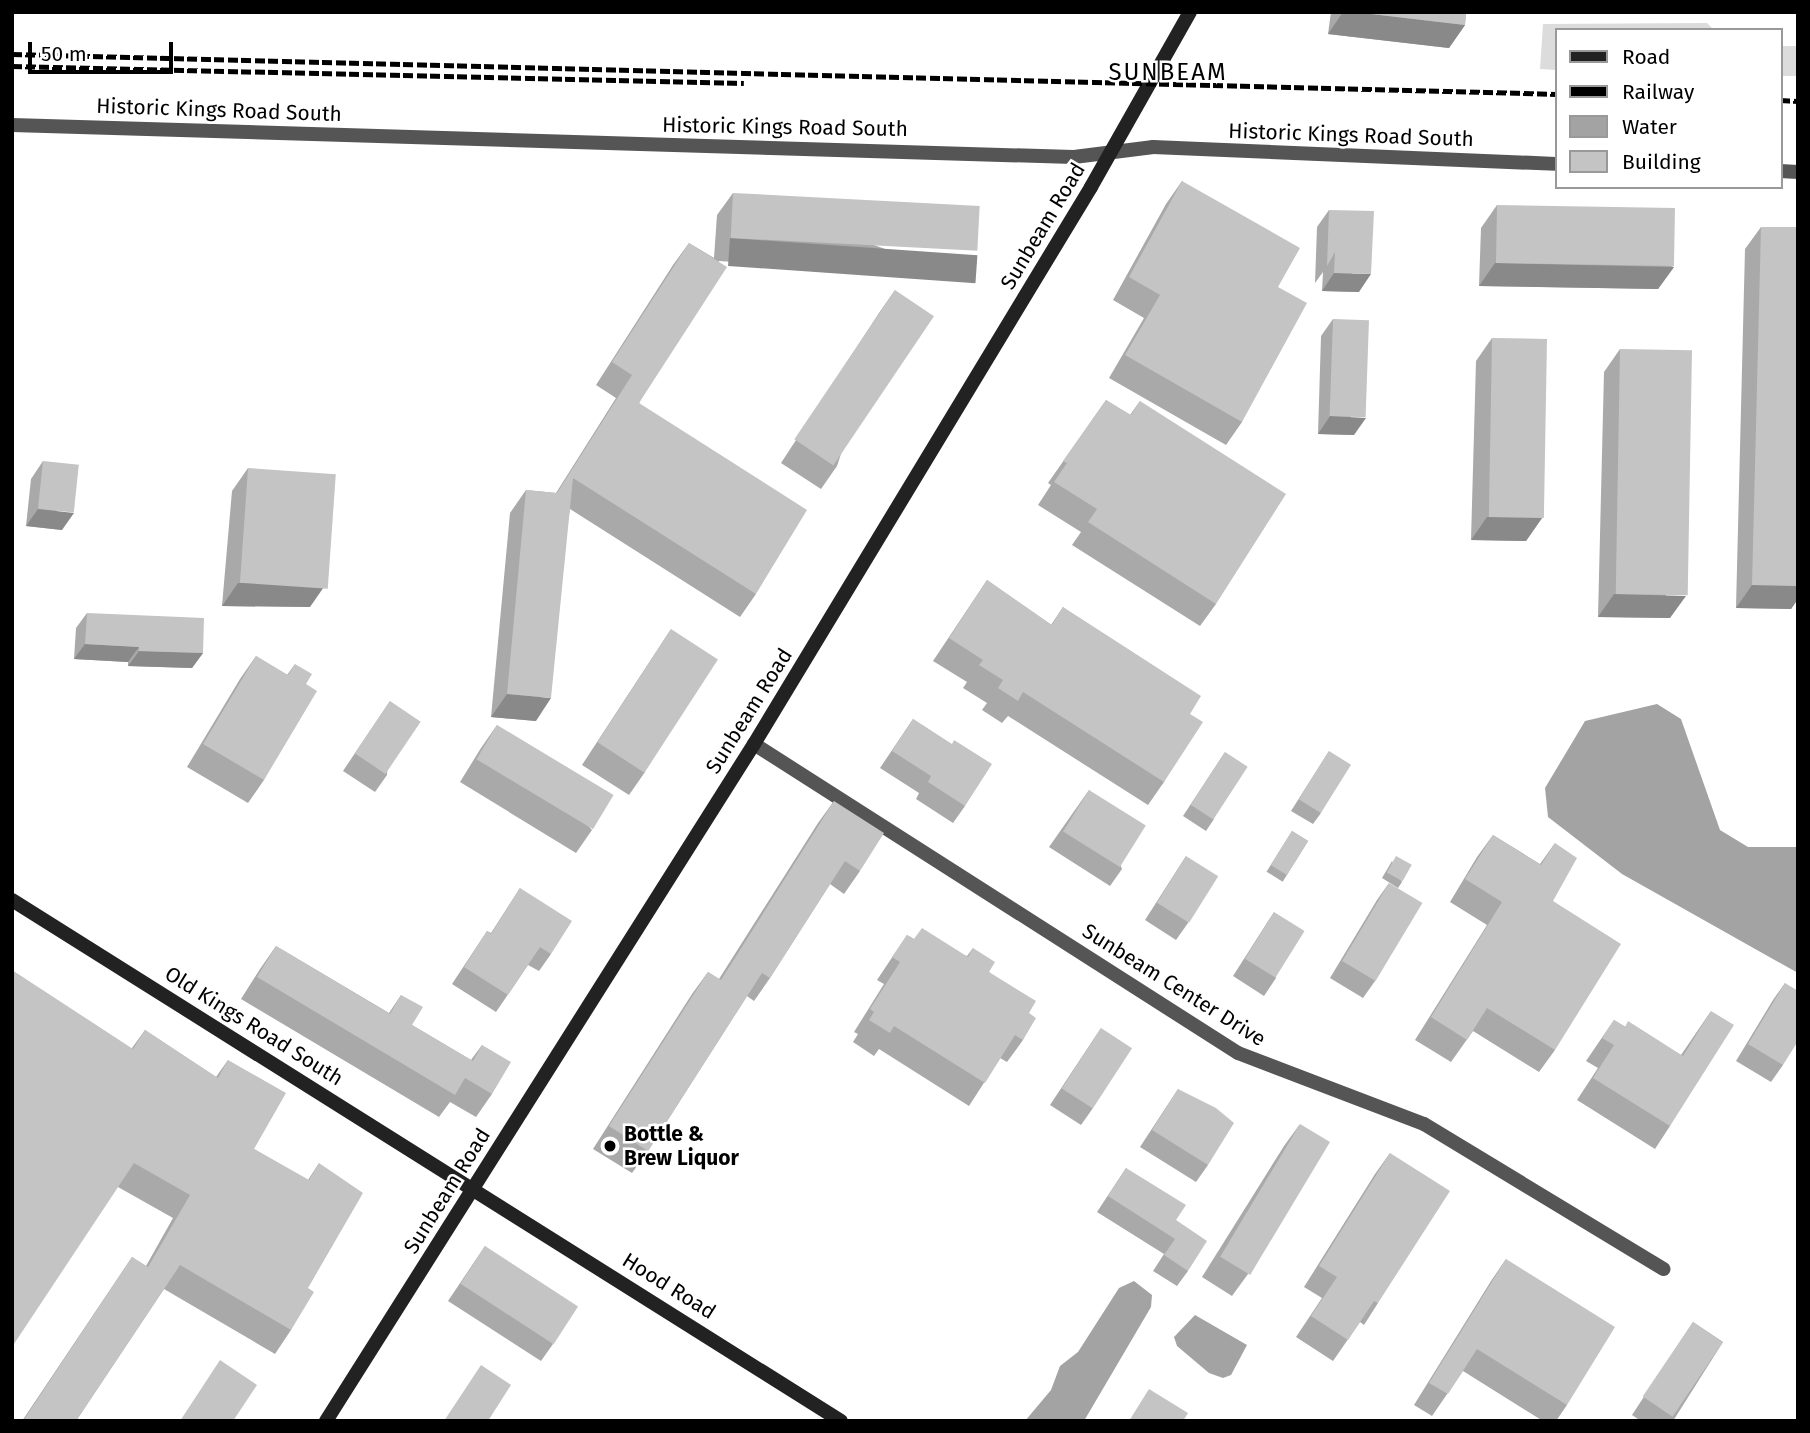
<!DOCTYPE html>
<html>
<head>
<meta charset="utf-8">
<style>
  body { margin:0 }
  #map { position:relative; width:1810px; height:1433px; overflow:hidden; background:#fff; font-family:"Fira Sans",sans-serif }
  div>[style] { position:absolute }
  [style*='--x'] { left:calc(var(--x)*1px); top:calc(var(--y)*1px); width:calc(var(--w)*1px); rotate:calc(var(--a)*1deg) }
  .green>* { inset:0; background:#dcdcdc; transform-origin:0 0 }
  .water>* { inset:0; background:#a3a3a3 }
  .street>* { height:14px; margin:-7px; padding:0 7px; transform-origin:7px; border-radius:7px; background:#555 }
  .secondary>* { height:14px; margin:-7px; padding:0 7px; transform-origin:7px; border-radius:7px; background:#222 }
  .rail>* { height:5px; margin-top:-2.5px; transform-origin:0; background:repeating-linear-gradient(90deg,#000 0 10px,transparent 0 13.5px) }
  .wall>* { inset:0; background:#a9a9a9; transform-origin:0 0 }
  .shaded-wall>* { inset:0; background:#898989; transform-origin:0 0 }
  .building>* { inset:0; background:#c4c4c4; transform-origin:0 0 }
  .dots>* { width:19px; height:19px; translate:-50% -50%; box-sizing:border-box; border:4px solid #fff; border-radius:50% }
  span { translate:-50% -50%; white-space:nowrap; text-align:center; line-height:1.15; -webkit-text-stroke:5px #fff; paint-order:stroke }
  .street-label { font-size:21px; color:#000 }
  .poi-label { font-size:21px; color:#000; font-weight:700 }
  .left { translate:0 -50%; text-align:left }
  .quarter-label { font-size:24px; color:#000; letter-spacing:2px }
  .frame { position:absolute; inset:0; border:14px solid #000; pointer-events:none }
  .legend { position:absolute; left:1555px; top:28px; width:228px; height:161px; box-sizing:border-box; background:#fff; border:2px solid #999; margin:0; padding:9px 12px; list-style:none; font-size:21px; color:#000 }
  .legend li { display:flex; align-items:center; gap:14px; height:35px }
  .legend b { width:35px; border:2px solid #999 }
  .scale { position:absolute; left:28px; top:42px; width:145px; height:32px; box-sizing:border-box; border:4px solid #000; border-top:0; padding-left:9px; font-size:21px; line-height:24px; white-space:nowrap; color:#000; -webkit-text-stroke:5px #fff; paint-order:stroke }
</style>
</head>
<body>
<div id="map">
  <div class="green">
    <div style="clip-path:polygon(1707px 23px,1714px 30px,1556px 30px,1556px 70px,1540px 69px,1543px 24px)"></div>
    <div style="left:1780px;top:46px;width:18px;height:30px"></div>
  </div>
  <div class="water">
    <div style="clip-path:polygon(1657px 704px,1681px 719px,1720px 830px,1748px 847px,1798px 847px,1798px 973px,1622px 874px,1548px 817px,1545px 788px,1585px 721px)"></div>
    <div style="clip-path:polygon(1134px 1281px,1152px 1295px,1151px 1307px,1084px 1421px,1025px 1421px,1051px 1390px,1060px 1366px,1078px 1352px,1119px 1288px)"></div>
    <div style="clip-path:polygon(1195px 1315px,1247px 1345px,1231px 1375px,1223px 1378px,1209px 1373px,1177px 1346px,1174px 1337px)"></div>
  </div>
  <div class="street">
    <div style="--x:12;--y:125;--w:1062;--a:1.73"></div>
    <div style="--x:1074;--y:157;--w:80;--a:-7.2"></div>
    <div style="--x:1153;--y:147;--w:403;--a:2.4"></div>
    <div style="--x:1780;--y:171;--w:18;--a:3"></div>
    <div style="--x:754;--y:744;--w:574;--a:32.56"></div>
    <div style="--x:1238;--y:1053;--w:199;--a:20.9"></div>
    <div style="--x:1424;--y:1124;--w:280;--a:31.2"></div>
  </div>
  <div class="secondary">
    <div style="--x:12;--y:900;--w:979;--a:32.15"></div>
    <div style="--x:326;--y:1421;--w:801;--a:-57.7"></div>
    <div style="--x:754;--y:744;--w:651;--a:-58.82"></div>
    <div style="--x:1091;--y:187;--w:201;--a:-60.5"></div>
  </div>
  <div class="rail">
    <div style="--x:12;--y:54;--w:1545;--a:1.48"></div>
    <div style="--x:12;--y:66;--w:732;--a:1.33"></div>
    <div style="--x:1780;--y:100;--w:18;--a:3"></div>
  </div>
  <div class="wall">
    <div style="clip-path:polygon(1331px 12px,1466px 12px,1465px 25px,1449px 48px,1328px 34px)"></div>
    <div style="clip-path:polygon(1182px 181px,1278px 287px,1242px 422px,1226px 445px,1109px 378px,1144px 318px,1113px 300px,1166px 204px)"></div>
    <div style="clip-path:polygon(733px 193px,961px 277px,719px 261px,639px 403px,756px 594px,740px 617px,570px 509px,536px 721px,491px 717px,510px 513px,526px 490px,556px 493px,616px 398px,596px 385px,673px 265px,689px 243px,714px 258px,717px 215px)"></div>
    <div style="clip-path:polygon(1497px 205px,1674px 267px,1658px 289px,1479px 286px,1481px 228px)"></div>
    <div style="clip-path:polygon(1329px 210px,1359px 292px,1322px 291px,1323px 272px,1315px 283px,1317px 227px)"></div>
    <div style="clip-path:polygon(1761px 227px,1798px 227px,1798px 599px,1791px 609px,1736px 608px,1745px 249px)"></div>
    <div style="clip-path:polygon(895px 290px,837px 466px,821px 489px,781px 463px,879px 313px)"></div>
    <div style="clip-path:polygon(1333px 319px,1354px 435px,1318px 434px,1321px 336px)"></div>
    <div style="clip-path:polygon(1492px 338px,1542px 518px,1526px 541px,1471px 540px,1476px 361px)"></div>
    <div style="clip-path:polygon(1620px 349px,1670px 618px,1598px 617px,1604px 372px)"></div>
    <div style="clip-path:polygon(1106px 400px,1130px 415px,1140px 401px,1216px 604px,1200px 626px,1072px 545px,1081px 532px,1038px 505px,1051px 485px,1048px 483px)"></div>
    <div style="clip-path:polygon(43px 461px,62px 530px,26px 526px,31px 479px)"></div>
    <div style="clip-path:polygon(248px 468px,310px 607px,222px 606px,232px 491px)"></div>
    <div style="clip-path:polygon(987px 580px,1051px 625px,1063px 607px,1190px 714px,1164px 782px,1148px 805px,1008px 716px,1002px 723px,982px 710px,987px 703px,963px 688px,967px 682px,933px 661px)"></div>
    <div style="clip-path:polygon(87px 613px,203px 653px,192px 668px,128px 666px,128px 662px,74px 659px,76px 628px)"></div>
    <div style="clip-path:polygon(671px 629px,645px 772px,629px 795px,582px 765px)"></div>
    <div style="clip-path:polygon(256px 656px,287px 675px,295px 664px,264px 780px,248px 803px,187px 767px,240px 679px)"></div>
    <div style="clip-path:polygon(390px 701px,387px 775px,375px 792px,343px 771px)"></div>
    <div style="clip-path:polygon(913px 719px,951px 744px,965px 806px,953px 823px,916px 799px,919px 793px,880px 768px)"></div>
    <div style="clip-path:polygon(497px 725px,592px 830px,576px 853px,460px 782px,481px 748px)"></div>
    <div style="clip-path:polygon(1329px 751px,1321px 813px,1313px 824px,1291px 811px)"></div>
    <div style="clip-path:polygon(1225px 752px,1214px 819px,1206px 831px,1183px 816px)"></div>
    <div style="clip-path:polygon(1089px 790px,1122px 869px,1110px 886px,1049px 847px)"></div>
    <div style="clip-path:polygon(834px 801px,860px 871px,844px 894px,830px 884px,770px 978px,754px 1001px,747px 996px,648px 1151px,632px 1173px,593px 1149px,692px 994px,708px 972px,719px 979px,818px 823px)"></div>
    <div style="left:1292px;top:831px;width:19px;height:48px;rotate:32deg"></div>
    <div style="clip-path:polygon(1493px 835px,1540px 864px,1555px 843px,1553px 901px,1555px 1050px,1539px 1072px,1473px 1031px,1451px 1062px,1415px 1040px,1487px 925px,1450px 902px,1477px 857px)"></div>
    <div style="clip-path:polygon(1186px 856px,1188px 923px,1176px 940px,1145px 920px)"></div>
    <div style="clip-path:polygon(1392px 861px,1402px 882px,1398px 888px,1382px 878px)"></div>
    <div style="clip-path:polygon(1389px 883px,1375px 981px,1363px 998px,1330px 978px,1377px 900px)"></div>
    <div style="clip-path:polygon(520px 888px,551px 954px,539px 971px,528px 965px,496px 1012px,452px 984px,487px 931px,491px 933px)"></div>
    <div style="clip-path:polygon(1274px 912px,1276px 978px,1264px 996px,1233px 976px)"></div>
    <div style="clip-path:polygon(907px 935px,914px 939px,967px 956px,973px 948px,989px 972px,1029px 1013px,1023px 1040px,1007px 1062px,1000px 1058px,969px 1106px,879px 1049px,874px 1056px,853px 1042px,858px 1034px,854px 1032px,884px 984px,877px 980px)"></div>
    <div style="clip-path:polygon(276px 946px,389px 1013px,401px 995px,412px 1025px,471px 1060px,482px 1045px,492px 1094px,476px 1117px,450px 1102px,439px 1117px,241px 999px,260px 969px)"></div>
    <div style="clip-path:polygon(1785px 983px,1783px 1065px,1771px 1082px,1736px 1061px,1773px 1000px)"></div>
    <div style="clip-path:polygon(1711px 1011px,1670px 1126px,1655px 1149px,1577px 1100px,1598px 1068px,1586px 1061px,1614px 1020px,1624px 1026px,1681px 1055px)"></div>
    <div style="clip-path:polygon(1101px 1028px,1093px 1108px,1081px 1125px,1050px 1105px)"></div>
    <div style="clip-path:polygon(145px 1030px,216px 1077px,228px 1060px,254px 1149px,308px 1180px,319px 1163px,308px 1288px,291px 1330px,275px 1354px,164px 1289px,76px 1421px,22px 1421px,132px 1257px,146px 1266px,173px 1218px,118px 1187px,132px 1048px)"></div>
    <div style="clip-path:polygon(1178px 1089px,1208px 1165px,1196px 1182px,1140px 1147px)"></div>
    <div style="clip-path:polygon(1300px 1124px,1248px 1274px,1232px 1296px,1202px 1277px,1284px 1146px)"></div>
    <div style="clip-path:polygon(1390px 1153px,1378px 1303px,1364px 1325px,1360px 1322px,1333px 1361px,1296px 1337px,1322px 1298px,1304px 1287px,1375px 1174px)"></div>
    <div style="clip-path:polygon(1126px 1168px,1176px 1220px,1188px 1271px,1177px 1286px,1153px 1271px,1164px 1254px,1097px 1212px)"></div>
    <div style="clip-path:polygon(485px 1246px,553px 1344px,541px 1361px,448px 1301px)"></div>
    <div style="clip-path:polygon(1506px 1259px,1567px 1405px,1556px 1421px,1543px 1421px,1463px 1371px,1432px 1416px,1414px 1405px,1491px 1281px)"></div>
    <div style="clip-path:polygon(1693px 1322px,1723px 1342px,1673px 1421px,1641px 1421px,1632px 1415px)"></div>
  </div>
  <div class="shaded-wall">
    <div style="clip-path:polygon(1343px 12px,1354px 12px,1465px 25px,1449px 48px,1328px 34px)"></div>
    <div style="left:730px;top:238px;width:248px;height:28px;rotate:4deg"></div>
    <div style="clip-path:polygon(1495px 263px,1674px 267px,1658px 289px,1479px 286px)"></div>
    <div style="clip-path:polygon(1334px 273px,1371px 274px,1359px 292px,1322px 291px)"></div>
    <div style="clip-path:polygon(1330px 416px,1366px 418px,1354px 435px,1318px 434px)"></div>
    <div style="clip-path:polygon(38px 509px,74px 513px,62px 530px,26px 526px)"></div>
    <div style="clip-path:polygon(1487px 517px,1542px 518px,1526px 541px,1471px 540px)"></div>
    <div style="clip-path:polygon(238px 583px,326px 584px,310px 607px,222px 606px)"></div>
    <div style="clip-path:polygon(1752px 585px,1798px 586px,1798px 599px,1791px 609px,1736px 608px)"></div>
    <div style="clip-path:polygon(1614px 594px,1686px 596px,1670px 618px,1598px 617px)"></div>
    <div style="clip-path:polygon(85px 644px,139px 647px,128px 662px,74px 659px)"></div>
    <div style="clip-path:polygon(139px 651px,203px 653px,192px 668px,128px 666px)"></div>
    <div style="clip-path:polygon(507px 694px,551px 698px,536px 721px,491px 717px)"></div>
  </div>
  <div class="building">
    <div style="clip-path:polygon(1354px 12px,1466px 12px,1465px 25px)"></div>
    <div style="clip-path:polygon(1182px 181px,1300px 248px,1278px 287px,1307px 303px,1242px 422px,1125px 355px,1160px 295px,1129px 277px)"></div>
    <div style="left:733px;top:193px;width:247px;height:45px;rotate:3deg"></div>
    <div style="left:1497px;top:205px;width:178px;height:58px;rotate:1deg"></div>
    <div style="clip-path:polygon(1329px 210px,1374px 211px,1371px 274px,1334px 273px,1335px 252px,1327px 266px)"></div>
    <div style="clip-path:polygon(1761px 227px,1798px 227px,1798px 586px,1752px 585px)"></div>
    <div style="clip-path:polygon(689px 243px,727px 267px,639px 403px,807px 510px,756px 594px,573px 478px,551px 698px,507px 694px,526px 490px,557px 493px,632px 375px,612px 362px)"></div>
    <div style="left:895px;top:290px;width:47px;height:180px;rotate:34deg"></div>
    <div style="left:1333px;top:319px;width:36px;height:97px;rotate:2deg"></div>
    <div style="left:1492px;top:338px;width:55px;height:179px;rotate:1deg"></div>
    <div style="left:1620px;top:349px;width:72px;height:245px;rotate:1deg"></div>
    <div style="clip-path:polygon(1106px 400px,1131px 415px,1140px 401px,1286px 494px,1216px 604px,1088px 522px,1097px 509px,1054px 482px,1067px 463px,1063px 461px)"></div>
    <div style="left:43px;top:461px;width:36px;height:48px;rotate:6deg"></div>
    <div style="left:248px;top:468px;width:88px;height:115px;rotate:4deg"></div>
    <div style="clip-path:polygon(987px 580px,1052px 625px,1063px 607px,1201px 696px,1190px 714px,1203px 722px,1164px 782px,1023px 692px,1018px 701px,998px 688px,1003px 680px,979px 665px,983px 660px,949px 638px)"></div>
    <div style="clip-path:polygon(87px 613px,204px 618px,203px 653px,139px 651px,139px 647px,85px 644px)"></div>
    <div style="left:671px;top:629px;width:56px;height:135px;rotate:33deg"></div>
    <div style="clip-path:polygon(256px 656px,288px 675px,295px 664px,312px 674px,306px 684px,317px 691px,264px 780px,203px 744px)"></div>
    <div style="left:390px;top:701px;width:37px;height:63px;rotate:34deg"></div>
    <div style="clip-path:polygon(913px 719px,952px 744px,954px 740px,992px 764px,965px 806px,928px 782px,931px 776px,892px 751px)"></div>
    <div style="left:497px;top:725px;width:136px;height:40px;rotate:31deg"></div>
    <div style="left:1329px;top:751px;width:26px;height:57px;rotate:32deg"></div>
    <div style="left:1225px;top:752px;width:27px;height:63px;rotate:33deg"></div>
    <div style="left:1089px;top:790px;width:67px;height:49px;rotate:32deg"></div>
    <div style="clip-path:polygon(834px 801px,884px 833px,860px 871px,845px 861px,770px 978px,762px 973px,648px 1151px,609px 1126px,708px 972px,721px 980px)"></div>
    <div style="left:1292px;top:831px;width:19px;height:40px;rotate:32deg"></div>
    <div style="clip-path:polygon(1493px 835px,1541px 865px,1555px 843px,1577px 858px,1553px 901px,1621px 944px,1555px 1050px,1487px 1008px,1467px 1040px,1431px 1017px,1502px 902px,1465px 879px)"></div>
    <div style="left:1186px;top:856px;width:38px;height:55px;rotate:32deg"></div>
    <div style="left:1396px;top:856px;width:18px;height:19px;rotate:29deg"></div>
    <div style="left:1389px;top:883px;width:39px;height:91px;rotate:31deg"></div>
    <div style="clip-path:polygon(520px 888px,572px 921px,551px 954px,540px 947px,508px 995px,464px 967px,487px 931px,491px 934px)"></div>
    <div style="left:1274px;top:912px;width:36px;height:55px;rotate:32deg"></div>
    <div style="clip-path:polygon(922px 928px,968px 957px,973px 948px,995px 962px,989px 972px,1036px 1001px,1029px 1013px,1036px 1018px,1023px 1040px,1015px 1035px,985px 1083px,894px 1026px,890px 1033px,869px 1020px,874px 1012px,870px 1009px,900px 962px,892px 957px,907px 935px,914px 939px)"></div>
    <div style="clip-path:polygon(276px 946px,390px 1014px,401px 995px,423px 1007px,412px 1025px,473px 1061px,482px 1045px,511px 1062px,492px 1094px,465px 1078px,455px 1095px,257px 977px)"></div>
    <div style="clip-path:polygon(12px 970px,133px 1049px,145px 1030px,218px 1078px,228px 1060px,286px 1093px,254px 1149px,309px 1180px,319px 1163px,363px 1193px,308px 1288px,314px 1292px,291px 1330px,180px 1265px,76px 1421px,23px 1421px,132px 1257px,148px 1267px,190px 1195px,134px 1163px,12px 1347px)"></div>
    <div style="clip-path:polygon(1785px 983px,1798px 991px,1798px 1041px,1783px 1065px,1748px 1044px)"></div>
    <div style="clip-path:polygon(1711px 1011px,1734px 1025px,1670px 1126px,1593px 1078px,1614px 1045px,1602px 1038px,1614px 1020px,1625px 1027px,1628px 1021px,1683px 1056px)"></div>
    <div style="left:1101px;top:1028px;width:37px;height:72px;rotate:33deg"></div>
    <div style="clip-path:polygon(1178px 1089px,1216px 1108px,1234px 1123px,1208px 1165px,1152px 1130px)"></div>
    <div style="left:1300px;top:1124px;width:35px;height:155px;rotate:31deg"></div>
    <div style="clip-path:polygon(1390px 1153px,1450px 1191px,1378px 1303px,1374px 1301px,1348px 1340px,1311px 1316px,1337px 1277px,1319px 1266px)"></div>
    <div style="clip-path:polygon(1126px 1168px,1186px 1205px,1176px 1220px,1207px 1241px,1188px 1271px,1164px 1255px,1175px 1239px,1108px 1196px)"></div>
    <div style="left:485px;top:1246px;width:111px;height:45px;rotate:33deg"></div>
    <div style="clip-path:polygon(1506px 1259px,1615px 1327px,1567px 1405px,1477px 1349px,1448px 1394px,1429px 1383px)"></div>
    <div style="left:1693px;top:1322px;width:36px;height:90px;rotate:34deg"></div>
    <div style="clip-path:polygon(220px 1360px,257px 1385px,233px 1421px,180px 1421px)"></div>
    <div style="clip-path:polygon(481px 1365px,511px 1385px,488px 1421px,444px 1421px)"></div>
    <div style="clip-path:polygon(1149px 1389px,1188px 1413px,1183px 1421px,1129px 1421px)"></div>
  </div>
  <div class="dots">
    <div style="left:610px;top:1146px;background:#000"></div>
  </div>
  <div class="street-label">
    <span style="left:219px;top:110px;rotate:2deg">Historic Kings Road South</span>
    <span style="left:785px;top:127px;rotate:1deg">Historic Kings Road South</span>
    <span style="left:1351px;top:135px;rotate:2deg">Historic Kings Road South</span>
    <span style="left:1043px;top:226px;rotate:-59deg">Sunbeam Road</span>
    <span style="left:749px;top:711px;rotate:-58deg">Sunbeam Road</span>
    <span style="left:1174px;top:985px;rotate:32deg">Sunbeam Center Drive</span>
    <span style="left:254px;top:1026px;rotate:32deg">Old Kings Road South</span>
    <span style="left:447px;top:1191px;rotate:-58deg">Sunbeam Road</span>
    <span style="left:669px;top:1286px;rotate:32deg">Hood Road</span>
  </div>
  <div class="poi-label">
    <span class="left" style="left:624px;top:1146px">Bottle &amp;<br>Brew Liquor</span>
  </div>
  <div class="quarter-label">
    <span style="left:1168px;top:73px">SUNBEAM</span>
  </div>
  <div class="frame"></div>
  <ul class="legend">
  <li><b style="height:9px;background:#222"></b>Road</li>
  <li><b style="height:9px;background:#000"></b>Railway</li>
  <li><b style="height:19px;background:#a3a3a3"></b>Water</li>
  <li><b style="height:19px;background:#c4c4c4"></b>Building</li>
  </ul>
  <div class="scale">50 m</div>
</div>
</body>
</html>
